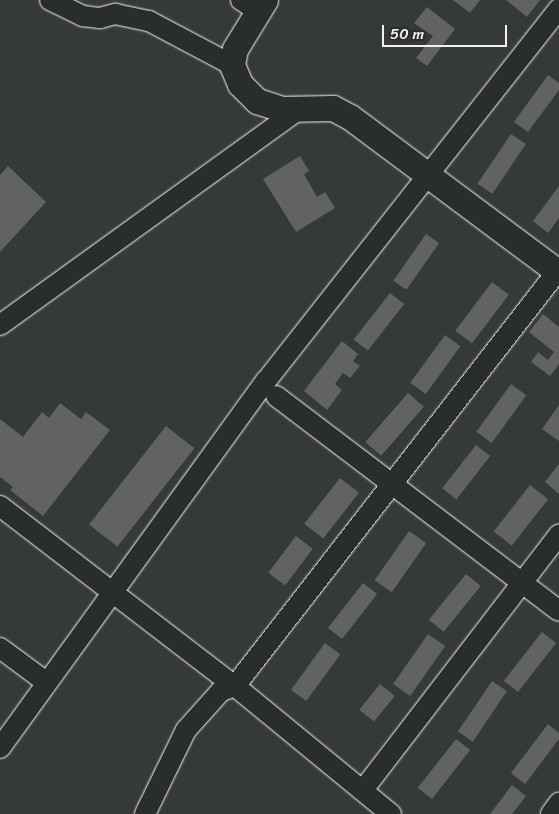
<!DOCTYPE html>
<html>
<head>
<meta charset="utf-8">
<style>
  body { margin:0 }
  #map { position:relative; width:559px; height:814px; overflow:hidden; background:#363939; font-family:Sriracha,sans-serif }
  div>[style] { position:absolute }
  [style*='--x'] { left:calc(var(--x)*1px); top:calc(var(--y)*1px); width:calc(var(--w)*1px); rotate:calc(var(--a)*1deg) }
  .building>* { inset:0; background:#616362; transform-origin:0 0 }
  .roads { filter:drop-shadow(0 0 1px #f4f1e8) drop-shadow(0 0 1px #f4f1e8) }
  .minor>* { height:20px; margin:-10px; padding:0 10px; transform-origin:10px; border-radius:10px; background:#2a2d2e }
  .tertiary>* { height:25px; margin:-12.5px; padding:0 12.5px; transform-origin:12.5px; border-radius:12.5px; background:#2a2d2e }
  span { translate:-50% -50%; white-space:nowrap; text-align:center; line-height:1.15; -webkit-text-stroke:5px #2a2d2e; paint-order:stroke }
  .scale { position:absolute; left:382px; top:25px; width:125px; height:22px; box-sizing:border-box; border:2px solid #f4f1e8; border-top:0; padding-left:6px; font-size:15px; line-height:18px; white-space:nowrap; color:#f4f1e8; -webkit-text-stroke:4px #2a2d2e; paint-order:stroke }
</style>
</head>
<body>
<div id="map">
  <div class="building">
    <div style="clip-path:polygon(453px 0,480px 0,470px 13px)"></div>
    <div style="clip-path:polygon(506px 0,540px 0,527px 17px)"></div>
    <div style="clip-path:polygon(427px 7px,455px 29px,427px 66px,416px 58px,433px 36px,414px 23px)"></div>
    <div style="clip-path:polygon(548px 75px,559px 83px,559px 90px,528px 132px,514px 122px)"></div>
    <div style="left:511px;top:134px;width:18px;height:60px;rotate:34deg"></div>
    <div style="clip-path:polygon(300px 156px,309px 171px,304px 174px,317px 197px,325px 192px,335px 208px,296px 232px,263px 179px)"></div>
    <div style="clip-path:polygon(8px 166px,46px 202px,0 252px,0 175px)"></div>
    <div style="clip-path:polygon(559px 186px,559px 218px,548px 233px,533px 221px)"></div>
    <div style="left:426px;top:234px;width:16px;height:57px;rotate:35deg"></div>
    <div style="left:492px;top:282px;width:21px;height:61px;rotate:37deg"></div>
    <div style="left:390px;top:293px;width:18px;height:59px;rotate:38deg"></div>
    <div style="clip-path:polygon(543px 314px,559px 327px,559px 364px,550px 376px,531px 362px,538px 352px,548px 360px,554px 352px,529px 332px)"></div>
    <div style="left:445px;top:335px;width:19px;height:59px;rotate:36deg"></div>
    <div style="clip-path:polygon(342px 341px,358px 354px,353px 361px,360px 366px,350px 378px,343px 373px,335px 384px,342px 390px,327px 410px,304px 391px)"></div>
    <div style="left:511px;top:384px;width:19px;height:59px;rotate:36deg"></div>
    <div style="left:408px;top:393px;width:21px;height:65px;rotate:41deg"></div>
    <div style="clip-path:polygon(60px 403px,81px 419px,86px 412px,110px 430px,43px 516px,10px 490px,13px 487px,0 477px,0 419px,23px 437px,42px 412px,49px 418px)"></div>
    <div style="clip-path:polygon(559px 405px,559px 441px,542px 429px)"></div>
    <div style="left:166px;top:426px;width:36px;height:125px;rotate:38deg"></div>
    <div style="left:476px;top:445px;width:18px;height:55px;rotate:38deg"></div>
    <div style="clip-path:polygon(559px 464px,559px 494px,545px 482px)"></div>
    <div style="left:340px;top:478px;width:24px;height:58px;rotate:38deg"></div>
    <div style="left:530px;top:485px;width:23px;height:59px;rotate:38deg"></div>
    <div style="left:409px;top:531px;width:21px;height:60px;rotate:35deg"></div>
    <div style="left:296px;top:536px;width:21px;height:46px;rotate:37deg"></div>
    <div style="left:466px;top:574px;width:19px;height:59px;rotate:39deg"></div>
    <div style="left:363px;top:583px;width:18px;height:57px;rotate:38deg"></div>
    <div style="left:542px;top:632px;width:18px;height:62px;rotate:38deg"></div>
    <div style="left:428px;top:634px;width:21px;height:61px;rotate:35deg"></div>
    <div style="left:325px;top:643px;width:19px;height:58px;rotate:36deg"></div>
    <div style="left:492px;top:681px;width:18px;height:61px;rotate:34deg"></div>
    <div style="left:380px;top:684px;width:19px;height:33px;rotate:39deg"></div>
    <div style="clip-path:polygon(548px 724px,559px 733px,559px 739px,525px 784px,511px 773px)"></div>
    <div style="left:456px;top:739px;width:18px;height:62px;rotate:38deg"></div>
    <div style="clip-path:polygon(512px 785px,526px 796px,512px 814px,490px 814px)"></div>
  </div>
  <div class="roads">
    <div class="minor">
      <div style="--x:50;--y:0;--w:37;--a:26"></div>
      <div style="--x:83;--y:16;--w:17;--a:7"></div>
      <div style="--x:100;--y:18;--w:16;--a:-15"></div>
      <div style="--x:115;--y:14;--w:35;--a:12"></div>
      <div style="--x:149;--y:21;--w:94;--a:27.9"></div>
      <div style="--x:241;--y:0;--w:18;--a:34"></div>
      <div style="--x:0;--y:325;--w:367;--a:-35.8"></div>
      <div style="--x:276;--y:396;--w:355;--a:37.2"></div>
      <div style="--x:0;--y:506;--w:296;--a:37.5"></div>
      <div style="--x:235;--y:686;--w:202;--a:39.4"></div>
      <div style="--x:0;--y:648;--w:57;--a:36.5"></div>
      <div style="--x:0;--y:748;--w:453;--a:-54.1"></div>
      <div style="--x:266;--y:381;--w:474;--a:-51.8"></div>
      <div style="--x:363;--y:790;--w:322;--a:-52.5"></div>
      <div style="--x:145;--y:814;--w:93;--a:-64"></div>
      <div style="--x:186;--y:730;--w:52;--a:-48.1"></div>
      <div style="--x:221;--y:691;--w:15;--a:-20"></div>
      <div style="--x:235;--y:686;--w:528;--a:-52.15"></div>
      <div style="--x:551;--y:814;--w:14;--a:-54"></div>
    </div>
    <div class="tertiary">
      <div style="--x:265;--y:0;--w:57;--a:121.5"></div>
      <div style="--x:235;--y:49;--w:16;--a:101"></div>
      <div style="--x:232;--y:65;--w:21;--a:67"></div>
      <div style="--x:240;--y:84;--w:24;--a:45"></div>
      <div style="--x:257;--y:101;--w:25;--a:18"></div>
      <div style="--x:281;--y:109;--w:52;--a:-1.1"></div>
      <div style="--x:333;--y:108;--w:19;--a:28"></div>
      <div style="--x:350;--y:117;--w:261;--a:36.7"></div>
    </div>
  </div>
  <div class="scale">50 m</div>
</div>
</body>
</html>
